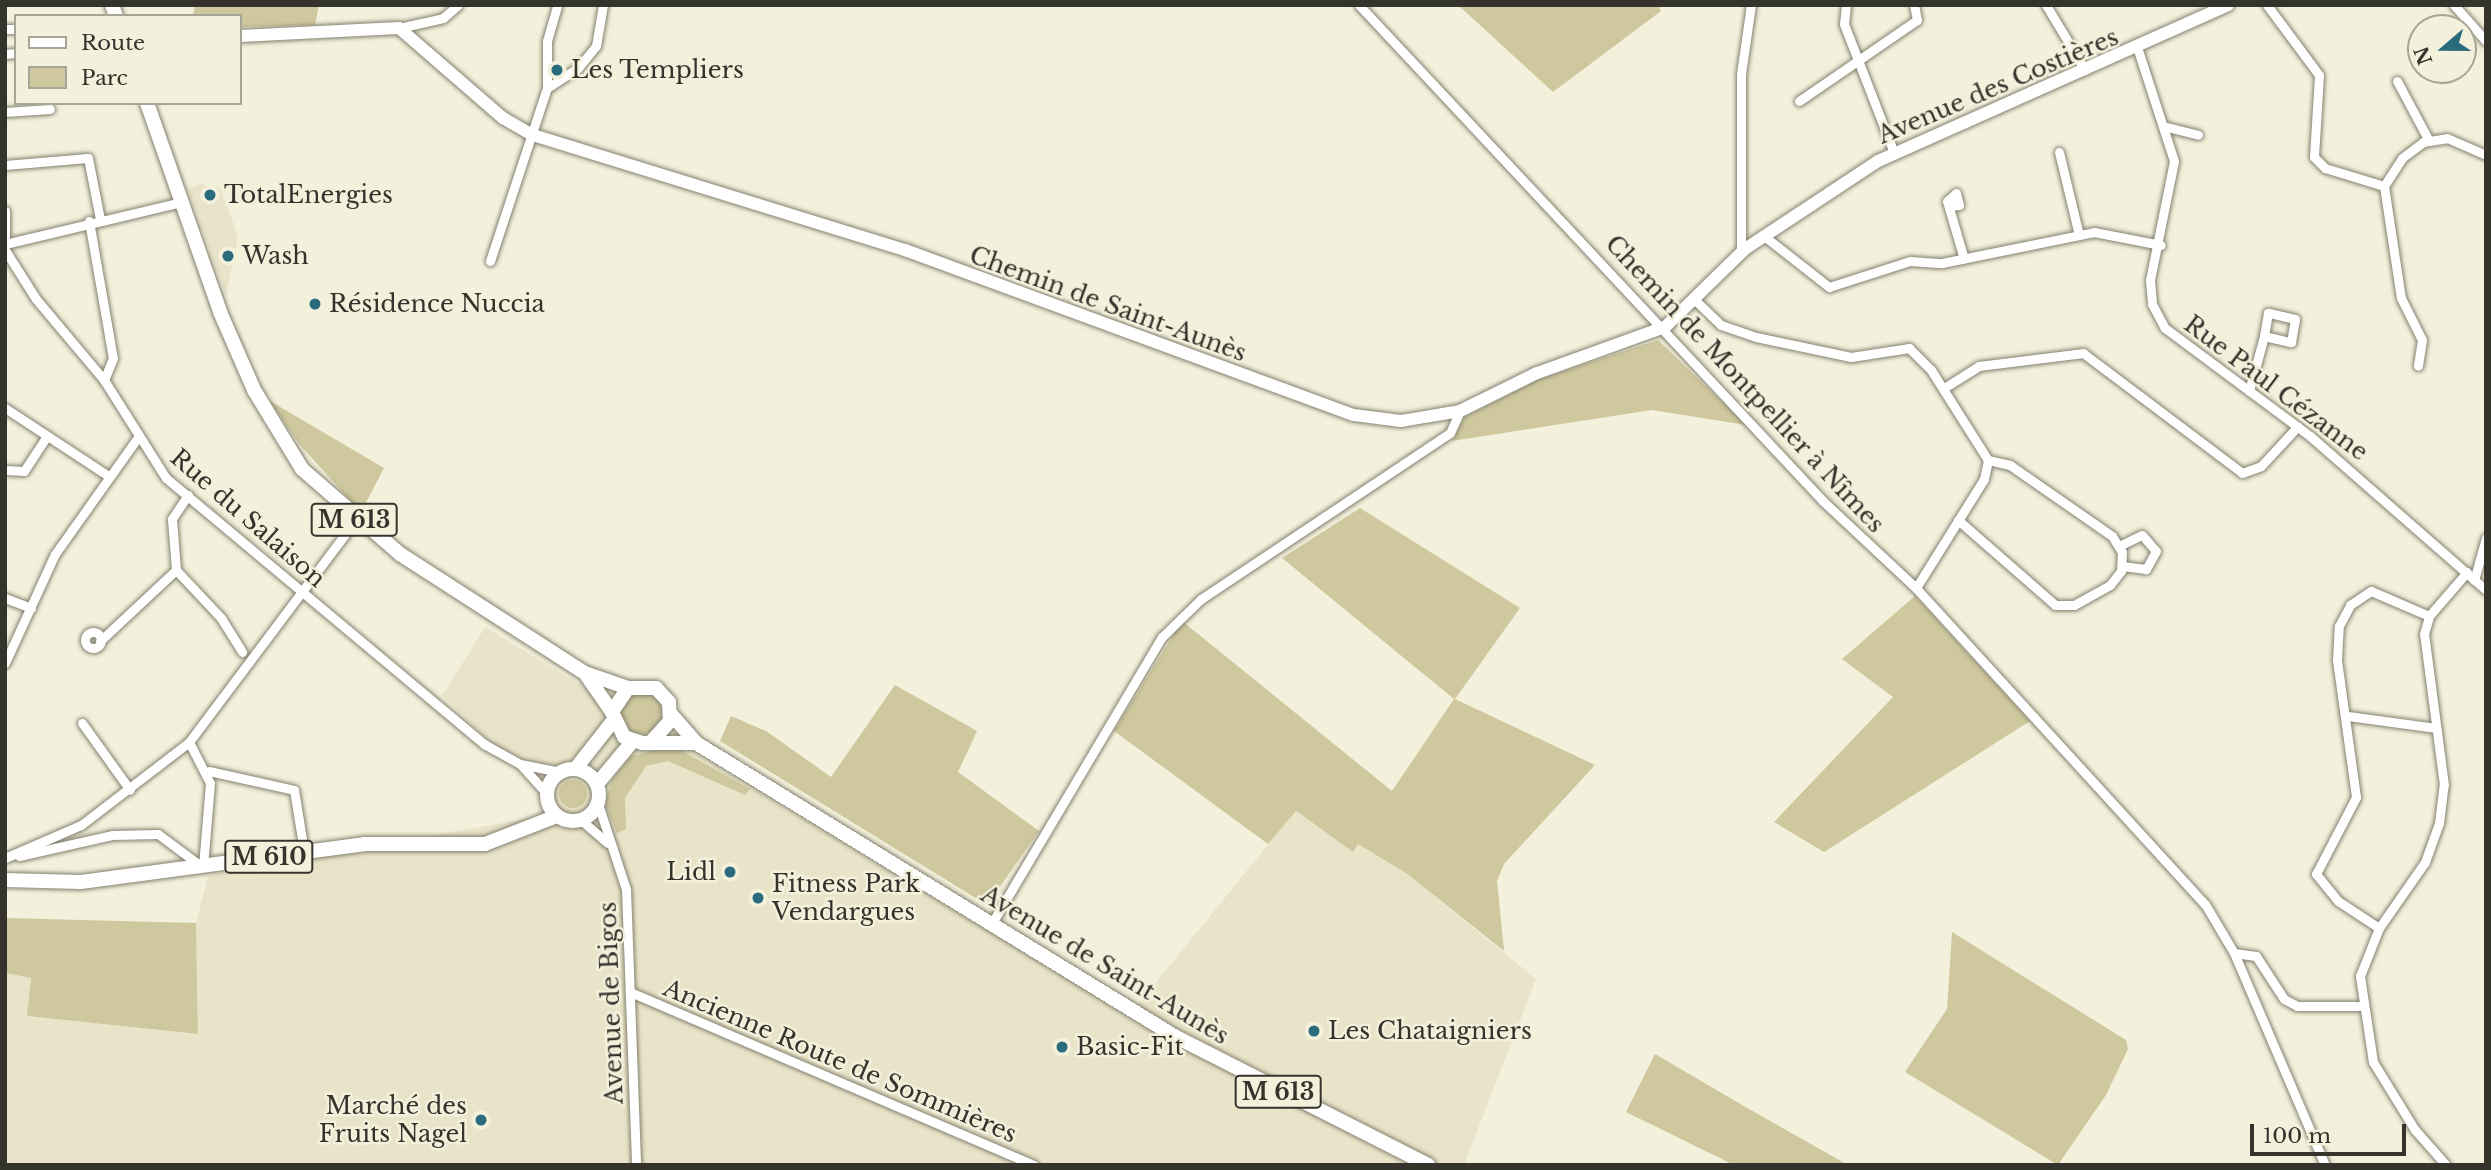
<!DOCTYPE html>
<html>
<head>
<meta charset="utf-8">
<style>
  body { margin:0 }
  #map { position:relative; width:2491px; height:1170px; overflow:hidden; background:#f3f0dc; font-family:"Libre Baskerville",serif }
  div>[style] { position:absolute }
  [style*='--x'] { left:calc(var(--x)*1px); top:calc(var(--y)*1px); width:calc(var(--w)*1px); rotate:calc(var(--a)*1deg) }
  .built>* { inset:0; background:#e9e4c9 }
  .green>* { inset:0; background:#cfc89e }
  .round { border-radius:50% }
  .roads { filter:drop-shadow(0 0 2px #84816f) drop-shadow(0 0 2px #84816f) }
  .street>* { height:9px; margin:-4.5px; padding:0 4.5px; transform-origin:4.5px; border-radius:4.5px; background:#fff }
  .street>.ring { margin:-4.5px; padding:0; box-sizing:content-box; background:none; border:9px solid #fff; border-radius:50% }
  .secondary>* { height:12px; margin:-6px; padding:0 6px; transform-origin:6px; border-radius:6px; background:#fff }
  .primary>* { height:14px; margin:-7px; padding:0 7px; transform-origin:7px; border-radius:7px; background:#fff }
  .primary>.ring { margin:-7px; padding:0; box-sizing:content-box; background:none; border:14px solid #fff; border-radius:50% }
  .dots>* { width:19px; height:19px; translate:-50% -50%; box-sizing:border-box; border:4px solid #f3f0dc; border-radius:50% }
  span { translate:-50% -50%; white-space:nowrap; text-align:center; line-height:1.15; -webkit-text-stroke:5px #f3f0dc; paint-order:stroke }
  .shield-label span { padding:2px 5px; background:#f3f0dc; border:2px solid; border-radius:5px; -webkit-text-stroke-width:0 }
  .shield-label { font-size:23px; color:#35342c; font-weight:700 }
  .poi-label { font-size:24px; color:#35342c }
  .left { translate:0 -50%; text-align:left }
  .right { translate:-100% -50%; text-align:right }
  .street-label { font-size:24px; color:#35342c }
  .frame { position:absolute; inset:0; border:7px solid #35342c; pointer-events:none }
  .legend { position:absolute; left:14px; top:14px; width:228px; height:91px; box-sizing:border-box; background:#f3f0dc; border:2px solid #a7a596; margin:0; padding:9px 12px; list-style:none; font-size:21px; color:#35342c }
  .legend li { display:flex; align-items:center; gap:14px; height:35px }
  .legend b { width:35px; border:2px solid #a7a596 }
  .north { position:absolute; left:2407px; top:14px; width:70px; height:70px; box-sizing:border-box; background:#f3f0dc; border:2px solid #a7a596; border-radius:50%; rotate:250deg; font-size:19px; font-weight:700; line-height:28px; text-align:center; color:#35342c }
  .north::after { content:''; display:block; margin:auto; width:24px; height:32px; background:#2a6b7e; clip-path:polygon(50% 0,100% 100%,50% 72%,0 100%) }
  .scale { position:absolute; left:2250px; top:1124px; width:156px; height:32px; box-sizing:border-box; border:4px solid #35342c; border-top:0; padding-left:9px; font-size:21px; line-height:24px; white-space:nowrap; color:#35342c; -webkit-text-stroke:5px #f3f0dc; paint-order:stroke }
</style>
</head>
<body>
<div id="map">
  <div class="built">
    <div style="clip-path:polygon(201px 184px,221px 188px,238px 237px,226px 295px,188px 189px)"></div>
    <div style="clip-path:polygon(485px 627px,1129px 1016px,1295px 811px,1352px 851px,1357px 843px,1406px 873px,1536px 979px,1464px 1165px,5px 1165px,5px 973px,31px 978px,28px 1016px,198px 1034px,196px 923px,208px 876px,564px 812px,442px 696px)"></div>
  </div>
  <div class="green">
    <div style="clip-path:polygon(195px 5px,319px 5px,315px 25px,240px 27px,240px 16px,193px 16px)"></div>
    <div style="clip-path:polygon(1458px 5px,1658px 5px,1661px 11px,1553px 92px)"></div>
    <div style="clip-path:polygon(1658px 340px,1746px 425px,1652px 410px,1452px 441px,1465px 417px,1537px 380px)"></div>
    <div style="clip-path:polygon(270px 401px,384px 468px,361px 512px,299px 444px)"></div>
    <div style="clip-path:polygon(1360px 508px,1520px 608px,1455px 699px,1595px 765px,1504px 864px,1497px 881px,1504px 951px,1406px 873px,1358px 844px,1353px 852px,1296px 811px,1268px 844px,1114px 731px,1182px 621px,1392px 791px,1454px 699px,1282px 558px)"></div>
    <div style="clip-path:polygon(1915px 596px,2030px 721px,1824px 852px,1774px 822px,1893px 697px,1842px 659px)"></div>
    <div style="clip-path:polygon(895px 685px,977px 731px,958px 772px,1039px 831px,987px 905px,720px 741px,731px 716px,766px 731px,831px 777px)"></div>
    <div class="round" style="left:620px;top:692px;width:42px;height:42px"></div>
    <div style="clip-path:polygon(673px 746px,750px 789px,745px 795px,668px 761px,646px 766px,625px 798px,626px 829px,617px 833px,605px 804px,612px 780px,631px 756px)"></div>
    <div class="round" style="left:559px;top:780px;width:28px;height:28px"></div>
    <div style="clip-path:polygon(5px 918px,196px 923px,198px 1034px,27px 1016px,31px 978px,5px 973px)"></div>
    <div style="clip-path:polygon(1952px 932px,2126px 1040px,2128px 1049px,2106px 1095px,2058px 1165px,1905px 1072px,1947px 1009px)"></div>
    <div style="clip-path:polygon(1655px 1054px,1749px 1109px,1848px 1165px,1734px 1165px,1626px 1112px)"></div>
  </div>
  <div class="roads">
    <div class="street">
      <div style="--x:1359;--y:5;--w:679;--a:46.91"></div>
      <div style="--x:1823;--y:501;--w:127;--a:43.1"></div>
      <div style="--x:1916;--y:588;--w:428;--a:47.6"></div>
      <div style="--x:2205;--y:904;--w:57;--a:59.4"></div>
      <div style="--x:2234;--y:953;--w:231;--a:66.8"></div>
      <div style="--x:1846;--y:5;--w:19;--a:96"></div>
      <div style="--x:1844;--y:24;--w:138;--a:68.8"></div>
      <div style="--x:2046;--y:5;--w:76;--a:59"></div>
      <div style="--x:2267;--y:5;--w:87;--a:53.4"></div>
      <div style="--x:2319;--y:75;--w:82;--a:93.5"></div>
      <div style="--x:2314;--y:157;--w:16;--a:45"></div>
      <div style="--x:2325;--y:168;--w:62;--a:17"></div>
      <div style="--x:2454;--y:5;--w:48;--a:48.4"></div>
      <div style="--x:399;--y:28;--w:45;--a:-12.8"></div>
      <div style="--x:443;--y:18;--w:20;--a:-41"></div>
      <div style="--x:5;--y:29;--w:11;--a:0"></div>
      <div style="--x:2138;--y:50;--w:117;--a:72"></div>
      <div style="--x:2174;--y:161;--w:121;--a:101.4"></div>
      <div style="--x:2150;--y:280;--w:24;--a:85"></div>
      <div style="--x:2152;--y:304;--w:27;--a:62"></div>
      <div style="--x:2165;--y:328;--w:181;--a:36.7"></div>
      <div style="--x:2310;--y:436;--w:234;--a:41.2"></div>
      <div style="--x:5;--y:54;--w:11;--a:-5"></div>
      <div style="--x:2397;--y:81;--w:68;--a:61.9"></div>
      <div style="--x:547;--y:88;--w:47;--a:-90"></div>
      <div style="--x:547;--y:41;--w:37;--a:-74"></div>
      <div style="--x:1799;--y:101;--w:143;--a:-34.5"></div>
      <div style="--x:1917;--y:20;--w:15;--a:-101"></div>
      <div style="--x:5;--y:112;--w:45;--a:-3.8"></div>
      <div style="--x:2167;--y:127;--w:32;--a:14"></div>
      <div style="--x:2059;--y:152;--w:85;--a:76.5"></div>
      <div style="--x:5;--y:165;--w:83;--a:-4.8"></div>
      <div style="--x:88;--y:158;--w:62;--a:78.9"></div>
      <div style="--x:2384;--y:186;--w:113;--a:81.4"></div>
      <div style="--x:2401;--y:298;--w:47;--a:63.4"></div>
      <div style="--x:2422;--y:340;--w:26;--a:99"></div>
      <div style="--x:2384;--y:186;--w:33;--a:-57"></div>
      <div style="--x:2402;--y:158;--w:26;--a:-37"></div>
      <div style="--x:2423;--y:142;--w:24;--a:-9"></div>
      <div style="--x:2447;--y:138;--w:43;--a:23.6"></div>
      <div style="--x:1950;--y:206;--w:9;--a:-6"></div>
      <div style="--x:1959;--y:205;--w:12;--a:-104"></div>
      <div style="--x:1956;--y:193;--w:12;--a:138"></div>
      <div style="--x:1947;--y:201;--w:60;--a:73.7"></div>
      <div style="--x:5;--y:211;--w:25;--a:90"></div>
      <div style="--x:89;--y:221;--w:139;--a:80.1"></div>
      <div style="--x:113;--y:358;--w:24;--a:112"></div>
      <div style="--x:1764;--y:236;--w:83;--a:38.1"></div>
      <div style="--x:1829;--y:287;--w:85;--a:-17.8"></div>
      <div style="--x:1910;--y:261;--w:32;--a:4"></div>
      <div style="--x:1942;--y:263;--w:155;--a:-11.5"></div>
      <div style="--x:2094;--y:232;--w:68;--a:11"></div>
      <div style="--x:5;--y:244;--w:181;--a:-13.4"></div>
      <div style="--x:5;--y:250;--w:58;--a:57.7"></div>
      <div style="--x:36;--y:299;--w:106;--a:50"></div>
      <div style="--x:104;--y:380;--w:116;--a:57.7"></div>
      <div style="--x:166;--y:478;--w:415;--a:39.9"></div>
      <div style="--x:484;--y:744;--w:41;--a:29.1"></div>
      <div style="--x:520;--y:764;--w:41;--a:11.3"></div>
      <div style="--x:1741;--y:253;--w:179;--a:-90"></div>
      <div style="--x:1741;--y:74;--w:70;--a:-81.8"></div>
      <div style="--x:490;--y:261;--w:182;--a:-71.8"></div>
      <div style="--x:547;--y:88;--w:37;--a:-33"></div>
      <div style="--x:578;--y:68;--w:28;--a:-51"></div>
      <div style="--x:596;--y:46;--w:42;--a:-80.3"></div>
      <div style="--x:1694;--y:299;--w:37;--a:44"></div>
      <div style="--x:1721;--y:325;--w:37;--a:19"></div>
      <div style="--x:1756;--y:337;--w:97;--a:11.9"></div>
      <div style="--x:1851;--y:357;--w:59;--a:-8.8"></div>
      <div style="--x:1909;--y:348;--w:31;--a:45"></div>
      <div style="--x:1931;--y:370;--w:107;--a:57.7"></div>
      <div style="--x:1988;--y:460;--w:19;--a:102"></div>
      <div style="--x:1984;--y:479;--w:128;--a:122"></div>
      <div style="--x:1944;--y:388;--w:41;--a:-32.2"></div>
      <div style="--x:1979;--y:366;--w:105;--a:-7.1"></div>
      <div style="--x:2083;--y:353;--w:199;--a:37"></div>
      <div style="--x:2242;--y:473;--w:20;--a:-20"></div>
      <div style="--x:2261;--y:466;--w:54;--a:-47.2"></div>
      <div style="--x:2249;--y:391;--w:57;--a:-74.7"></div>
      <div style="--x:2264;--y:336;--w:28;--a:13"></div>
      <div style="--x:2291;--y:342;--w:23;--a:-80"></div>
      <div style="--x:2295;--y:319;--w:28;--a:-167"></div>
      <div style="--x:2268;--y:313;--w:23;--a:100"></div>
      <div style="--x:5;--y:408;--w:122;--a:33.3"></div>
      <div style="--x:5;--y:470;--w:19;--a:3"></div>
      <div style="--x:24;--y:471;--w:42;--a:-56.7"></div>
      <div style="--x:188;--y:495;--w:29;--a:124"></div>
      <div style="--x:172;--y:519;--w:51;--a:85.5"></div>
      <div style="--x:176;--y:570;--w:66;--a:46.8"></div>
      <div style="--x:221;--y:618;--w:40;--a:58"></div>
      <div style="--x:1958;--y:520;--w:129;--a:41.2"></div>
      <div style="--x:2055;--y:605;--w:19;--a:0"></div>
      <div style="--x:2074;--y:605;--w:41;--a:-29.1"></div>
      <div style="--x:2110;--y:585;--w:18;--a:-52"></div>
      <div style="--x:2121;--y:571;--w:19;--a:-87"></div>
      <div style="--x:2122;--y:552;--w:19;--a:-122"></div>
      <div style="--x:2112;--y:536;--w:124;--a:-145.2"></div>
      <div style="--x:2010;--y:465;--w:23;--a:-167"></div>
      <div style="--x:2119;--y:546;--w:25;--a:-26"></div>
      <div style="--x:2142;--y:535;--w:21;--a:49"></div>
      <div style="--x:2156;--y:551;--w:21;--a:119"></div>
      <div style="--x:2146;--y:569;--w:24;--a:-173"></div>
      <div style="--x:2474;--y:580;--w:44;--a:-74.1"></div>
      <div style="--x:5;--y:598;--w:28;--a:21"></div>
      <div class="ring" style="left:85px;top:632px;width:7px;height:7px"></div>
      <div style="--x:100;--y:641;--w:104;--a:-43.1"></div>
      <div style="--x:5;--y:663;--w:120;--a:-65.4"></div>
      <div style="--x:55;--y:554;--w:143;--a:-54.6"></div>
      <div style="--x:2348;--y:716;--w:89;--a:7.8"></div>
      <div style="--x:82;--y:723;--w:82;--a:54.4"></div>
      <div style="--x:189;--y:742;--w:46;--a:62.9"></div>
      <div style="--x:210;--y:783;--w:84;--a:94.8"></div>
      <div style="--x:521;--y:765;--w:38;--a:48"></div>
      <div style="--x:209;--y:771;--w:87;--a:12.6"></div>
      <div style="--x:294;--y:790;--w:62;--a:80.7"></div>
      <div style="--x:598;--y:804;--w:89;--a:71.8"></div>
      <div style="--x:626;--y:889;--w:276;--a:87.9"></div>
      <div style="--x:581;--y:820;--w:35;--a:41"></div>
      <div style="--x:19;--y:856;--w:95;--a:-12.7"></div>
      <div style="--x:112;--y:835;--w:46;--a:-1.2"></div>
      <div style="--x:158;--y:834;--w:54;--a:36.7"></div>
      <div style="--x:5;--y:858;--w:83;--a:-23.5"></div>
      <div style="--x:81;--y:825;--w:136;--a:-37.5"></div>
      <div style="--x:189;--y:742;--w:276;--a:-53.1"></div>
      <div style="--x:992;--y:923;--w:333;--a:-59.3"></div>
      <div style="--x:1162;--y:637;--w:54;--a:-44.3"></div>
      <div style="--x:1201;--y:599;--w:299;--a:-33.7"></div>
      <div style="--x:1450;--y:433;--w:24;--a:-66"></div>
      <div style="--x:2379;--y:928;--w:49;--a:-146.6"></div>
      <div style="--x:2338;--y:901;--w:35;--a:-129"></div>
      <div style="--x:2316;--y:874;--w:87;--a:-62.5"></div>
      <div style="--x:2356;--y:797;--w:138;--a:-97.9"></div>
      <div style="--x:2337;--y:660;--w:34;--a:-87"></div>
      <div style="--x:2339;--y:626;--w:24;--a:-62"></div>
      <div style="--x:2350;--y:605;--w:25;--a:-34"></div>
      <div style="--x:2371;--y:591;--w:63;--a:23.3"></div>
      <div style="--x:2234;--y:953;--w:22;--a:8"></div>
      <div style="--x:2256;--y:956;--w:51;--a:56.9"></div>
      <div style="--x:2284;--y:999;--w:15;--a:28"></div>
      <div style="--x:2297;--y:1006;--w:62;--a:0"></div>
      <div style="--x:630;--y:992;--w:439;--a:23.2"></div>
      <div style="--x:2446;--y:1165;--w:47;--a:-131.5"></div>
      <div style="--x:2415;--y:1130;--w:80;--a:-121.7"></div>
      <div style="--x:2373;--y:1062;--w:87;--a:-98.6"></div>
      <div style="--x:2360;--y:976;--w:52;--a:-68.4"></div>
      <div style="--x:2379;--y:928;--w:80;--a:-55.1"></div>
      <div style="--x:2425;--y:862;--w:41;--a:-70.3"></div>
      <div style="--x:2439;--y:823;--w:38;--a:-83"></div>
      <div style="--x:2444;--y:785;--w:152;--a:-97.5"></div>
      <div style="--x:2424;--y:634;--w:19;--a:-74"></div>
      <div style="--x:2429;--y:616;--w:58;--a:-49.2"></div>
    </div>
    <div class="secondary">
      <div style="--x:240;--y:36;--w:159;--a:-2.9"></div>
      <div style="--x:399;--y:28;--w:138;--a:40.9"></div>
      <div style="--x:503;--y:118;--w:34;--a:30"></div>
      <div style="--x:533;--y:135;--w:389;--a:17.2"></div>
      <div style="--x:905;--y:250;--w:478;--a:20.2"></div>
      <div style="--x:1354;--y:415;--w:47;--a:7.3"></div>
      <div style="--x:1401;--y:421;--w:60;--a:-9.6"></div>
      <div style="--x:1460;--y:411;--w:86;--a:-26.3"></div>
      <div style="--x:1537;--y:373;--w:136;--a:-19.8"></div>
      <div style="--x:1665;--y:327;--w:112;--a:-44.3"></div>
      <div style="--x:1745;--y:249;--w:159;--a:-33.5"></div>
      <div style="--x:1878;--y:161;--w:383;--a:-24"></div>
    </div>
    <div class="primary">
      <div style="--x:112;--y:5;--w:12;--a:70"></div>
      <div style="--x:147;--y:103;--w:221;--a:70.7"></div>
      <div style="--x:220;--y:312;--w:85;--a:66.4"></div>
      <div style="--x:254;--y:390;--w:92;--a:58.7"></div>
      <div style="--x:302;--y:469;--w:130;--a:40.9"></div>
      <div style="--x:400;--y:554;--w:220;--a:32.8"></div>
      <div style="--x:585;--y:673;--w:46;--a:19.2"></div>
      <div style="--x:587;--y:676;--w:44;--a:55.2"></div>
      <div style="--x:671;--y:714;--w:38;--a:49"></div>
      <div style="--x:696;--y:743;--w:563;--a:31.49"></div>
      <div style="--x:1176;--y:1037;--w:283;--a:26.9"></div>
      <div style="--x:651;--y:742;--w:28;--a:-48"></div>
      <div style="--x:670;--y:721;--w:19;--a:-93"></div>
      <div style="--x:669;--y:702;--w:19;--a:-133"></div>
      <div style="--x:656;--y:688;--w:28;--a:180"></div>
      <div style="--x:628;--y:688;--w:29;--a:124"></div>
      <div style="--x:612;--y:712;--w:28;--a:64"></div>
      <div style="--x:624;--y:737;--w:19;--a:18"></div>
      <div style="--x:642;--y:743;--w:54;--a:0"></div>
      <div style="--x:576;--y:768;--w:60;--a:-51.8"></div>
      <div class="ring" style="left:547px;top:769px;width:38px;height:38px"></div>
      <div style="--x:597;--y:784;--w:55;--a:-50.2"></div>
      <div style="--x:5;--y:880;--w:76;--a:1.5"></div>
      <div style="--x:81;--y:882;--w:287;--a:-7.6"></div>
      <div style="--x:365;--y:844;--w:120;--a:0"></div>
      <div style="--x:485;--y:844;--w:77;--a:-21.3"></div>
    </div>
  </div>
  <div class="dots">
    <div style="left:557px;top:70px;background:#2a6b7e"></div>
    <div style="left:210px;top:195px;background:#2a6b7e"></div>
    <div style="left:228px;top:256px;background:#2a6b7e"></div>
    <div style="left:315px;top:304px;background:#2a6b7e"></div>
    <div style="left:730px;top:872px;background:#2a6b7e"></div>
    <div style="left:758px;top:898px;background:#2a6b7e"></div>
    <div style="left:1314px;top:1031px;background:#2a6b7e"></div>
    <div style="left:1062px;top:1047px;background:#2a6b7e"></div>
    <div style="left:481px;top:1120px;background:#2a6b7e"></div>
  </div>
  <div class="shield-label">
    <span style="left:354px;top:520px">M 613</span>
    <span style="left:269px;top:857px">M 610</span>
    <span style="left:1278px;top:1092px">M 613</span>
  </div>
  <div class="poi-label">
    <span class="left" style="left:571px;top:70px">Les Templiers</span>
    <span class="left" style="left:224px;top:195px">TotalEnergies</span>
    <span class="left" style="left:242px;top:256px">Wash</span>
    <span class="left" style="left:329px;top:304px">Résidence Nuccia</span>
    <span class="right" style="left:716px;top:872px">Lidl</span>
    <span class="left" style="left:772px;top:898px">Fitness Park<br>Vendargues</span>
    <span class="left" style="left:1328px;top:1031px">Les Chataigniers</span>
    <span class="left" style="left:1076px;top:1047px">Basic-Fit</span>
    <span class="right" style="left:467px;top:1120px">Marché des<br>Fruits Nagel</span>
  </div>
  <div class="street-label">
    <span style="left:1998px;top:86px;rotate:-23deg">Avenue des Costières</span>
    <span style="left:1108px;top:304px;rotate:20deg">Chemin de Saint-Aunès</span>
    <span style="left:1745px;top:384px;rotate:47deg">Chemin de Montpellier à Nîmes</span>
    <span style="left:2276px;top:388px;rotate:37deg">Rue Paul Cézanne</span>
    <span style="left:248px;top:518px;rotate:41deg">Rue du Salaison</span>
    <span style="left:1105px;top:965px;rotate:31deg">Avenue de Saint-Aunès</span>
    <span style="left:611px;top:1003px;rotate:-92deg">Avenue de Bigos</span>
    <span style="left:840px;top:1061px;rotate:23deg">Ancienne Route de Sommières</span>
  </div>
  <div class="frame"></div>
  <ul class="legend">
  <li><b style="height:9px;background:#fff"></b>Route</li>
  <li><b style="height:19px;background:#cfc89e"></b>Parc</li>
  </ul>
  <div class="north">N</div>
  <div class="scale">100 m</div>
</div>
</body>
</html>
